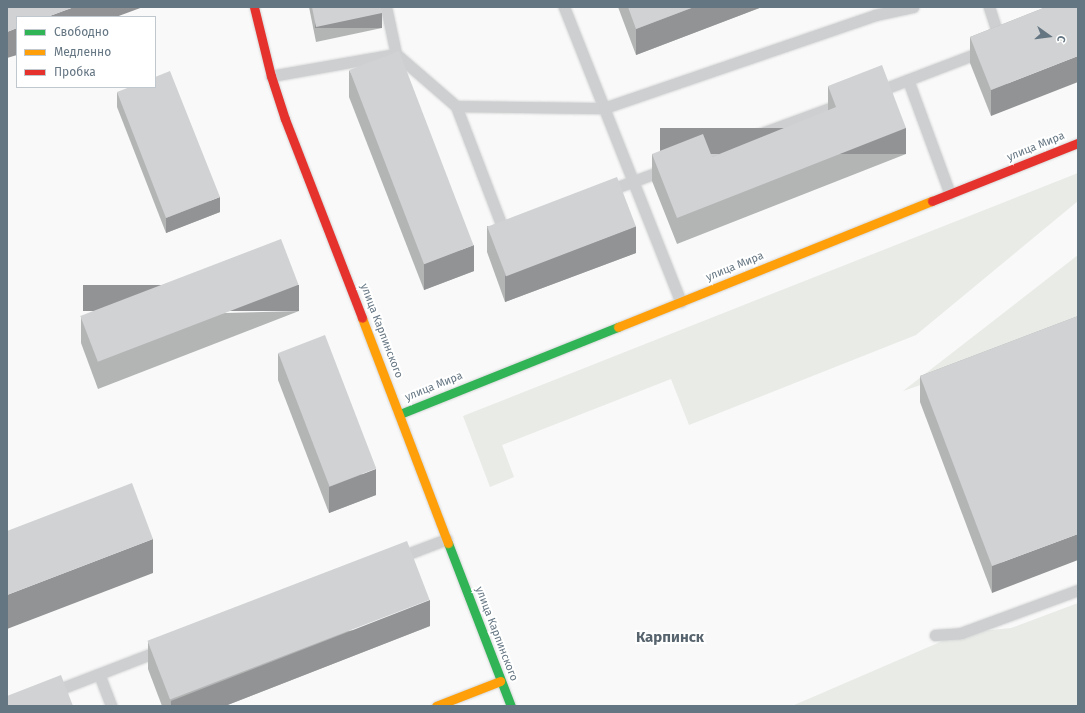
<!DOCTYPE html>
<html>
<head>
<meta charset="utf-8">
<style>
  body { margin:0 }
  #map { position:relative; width:1085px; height:713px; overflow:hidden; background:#f9f9f9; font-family:"Fira Sans",sans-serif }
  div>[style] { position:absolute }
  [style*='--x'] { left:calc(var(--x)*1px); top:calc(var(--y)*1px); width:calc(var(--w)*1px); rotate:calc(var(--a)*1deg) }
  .green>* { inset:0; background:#e8ebe6 }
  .roads { filter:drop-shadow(0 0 1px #d5d6d7) drop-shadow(0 0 1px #d5d6d7) }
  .lane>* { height:11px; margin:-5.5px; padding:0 5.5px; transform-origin:5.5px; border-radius:5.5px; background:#cecfd0 }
  .fast>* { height:9px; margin:-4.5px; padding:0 4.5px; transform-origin:4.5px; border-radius:4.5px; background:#30b455 }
  .slow>* { height:9px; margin:-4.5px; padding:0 4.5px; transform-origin:4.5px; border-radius:4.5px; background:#ff9f0a }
  .jam>* { height:9px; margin:-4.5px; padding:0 4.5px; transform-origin:4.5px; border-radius:4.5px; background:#e5322d }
  .wall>* { inset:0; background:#b3b5b5 }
  .shaded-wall>* { inset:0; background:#929394; transform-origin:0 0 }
  .building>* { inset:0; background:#d0d2d3; transform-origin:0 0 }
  span { translate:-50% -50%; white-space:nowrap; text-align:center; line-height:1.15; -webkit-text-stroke:4px #fff; paint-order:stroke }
  .street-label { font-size:11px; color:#657683 }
  .district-label { font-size:15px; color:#57646e; font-weight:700 }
  .frame { position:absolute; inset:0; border:8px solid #657683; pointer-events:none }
  .legend { position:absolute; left:16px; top:16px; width:140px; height:72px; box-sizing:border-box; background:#fff; border:1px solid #c1c8cd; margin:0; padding:5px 7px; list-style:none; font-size:12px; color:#657683 }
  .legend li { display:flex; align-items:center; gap:8px; height:20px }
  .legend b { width:20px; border:1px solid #c1c8cd }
  .north { position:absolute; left:1029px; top:16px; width:40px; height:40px; -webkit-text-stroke:3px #fff; paint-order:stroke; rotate:104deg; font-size:11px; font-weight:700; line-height:16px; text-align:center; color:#657683 }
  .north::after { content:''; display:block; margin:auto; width:14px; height:18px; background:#657683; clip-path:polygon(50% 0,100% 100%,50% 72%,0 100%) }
</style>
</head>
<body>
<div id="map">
  <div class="green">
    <div style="clip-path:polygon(1078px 173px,1078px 201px,916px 335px,689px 425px,671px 379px,502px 445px,514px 477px,490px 487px,463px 416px)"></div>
    <div style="clip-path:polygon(1078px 255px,1078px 317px,1035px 346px,903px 391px)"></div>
    <div style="clip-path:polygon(1078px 603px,1078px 706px,792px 706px,961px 633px,1011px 628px)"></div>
  </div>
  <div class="roads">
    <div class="lane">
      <div style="--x:564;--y:7;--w:317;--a:68.4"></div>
      <div style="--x:989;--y:7;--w:36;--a:72"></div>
      <div style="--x:396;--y:54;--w:79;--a:40.9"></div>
      <div style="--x:456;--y:106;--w:132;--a:69.1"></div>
      <div style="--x:503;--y:229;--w:6;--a:-18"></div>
      <div style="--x:271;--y:76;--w:127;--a:-10"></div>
      <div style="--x:396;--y:54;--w:48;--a:-102"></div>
      <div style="--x:908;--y:80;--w:121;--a:69.8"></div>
      <div style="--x:876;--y:92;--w:115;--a:-21"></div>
      <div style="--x:456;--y:106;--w:148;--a:0.8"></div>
      <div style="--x:604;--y:108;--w:287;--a:-18.9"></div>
      <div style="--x:875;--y:15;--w:39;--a:-12"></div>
      <div style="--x:697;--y:157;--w:153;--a:-20.2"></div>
      <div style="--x:607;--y:191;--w:63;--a:-20.4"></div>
      <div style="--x:397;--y:558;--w:53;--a:-20.8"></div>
      <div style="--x:935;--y:635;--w:26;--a:-4"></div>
      <div style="--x:961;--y:633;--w:125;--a:-20.2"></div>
      <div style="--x:99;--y:674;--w:34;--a:69"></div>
      <div style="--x:52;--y:692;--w:117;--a:-21.1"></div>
    </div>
    <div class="fast">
      <div style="--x:400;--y:414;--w:235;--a:-21.8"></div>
      <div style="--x:448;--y:543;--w:175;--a:68.9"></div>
    </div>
    <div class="slow">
      <div style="--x:362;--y:318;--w:241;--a:69.1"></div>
      <div style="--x:618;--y:327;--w:338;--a:-21.9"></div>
      <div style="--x:436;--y:706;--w:69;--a:-21.3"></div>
    </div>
    <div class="jam">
      <div style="--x:254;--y:7;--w:71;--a:76.2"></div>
      <div style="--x:271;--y:76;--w:45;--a:72"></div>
      <div style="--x:285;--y:119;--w:213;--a:68.8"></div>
      <div style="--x:932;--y:201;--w:157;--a:-21.7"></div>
    </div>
  </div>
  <div class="wall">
    <div style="clip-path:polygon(309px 7px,381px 7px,382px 28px,316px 42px)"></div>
    <div style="clip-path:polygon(618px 7px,762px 7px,636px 55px)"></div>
    <div style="clip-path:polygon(1046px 7px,991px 116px,970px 63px,970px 37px)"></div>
    <div style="clip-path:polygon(349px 70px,474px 271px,424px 290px,349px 97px)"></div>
    <div style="clip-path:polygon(828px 86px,906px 154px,677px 244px,652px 181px,652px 154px,712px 157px,828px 111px)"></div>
    <div style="clip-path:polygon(117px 92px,220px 212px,166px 233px,117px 107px)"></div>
    <div style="clip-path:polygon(487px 226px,636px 253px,505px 302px,487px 252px)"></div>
    <div style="clip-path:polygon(299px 311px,98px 389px,81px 343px,81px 317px)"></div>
    <div style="clip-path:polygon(1078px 316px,992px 593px,920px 402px,920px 376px)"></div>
    <div style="clip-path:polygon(278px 353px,376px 495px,329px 513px,278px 380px)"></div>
    <div style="clip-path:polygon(430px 626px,225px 706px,162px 706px,148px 669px,148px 642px)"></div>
  </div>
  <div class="shaded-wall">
    <div style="clip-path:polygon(74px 7px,143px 7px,116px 17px,47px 17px)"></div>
    <div style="clip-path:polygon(694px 7px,762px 7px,636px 55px,636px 29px)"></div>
    <div style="left:382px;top:13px;width:15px;height:67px;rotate:90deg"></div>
    <div style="clip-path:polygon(17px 28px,17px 55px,7px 58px,7px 32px)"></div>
    <div style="clip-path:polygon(1078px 56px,1078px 82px,991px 116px,991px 90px)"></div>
    <div style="left:906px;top:128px;width:26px;height:246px;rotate:90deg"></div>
    <div style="clip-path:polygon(220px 197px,220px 212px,166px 233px,166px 218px)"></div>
    <div style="clip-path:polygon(636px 226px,636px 253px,505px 302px,505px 276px)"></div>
    <div style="clip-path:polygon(474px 245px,474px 271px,424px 290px,424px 264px)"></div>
    <div style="left:299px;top:285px;width:26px;height:216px;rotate:90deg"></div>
    <div style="clip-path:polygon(376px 469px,376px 495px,329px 513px,329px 487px)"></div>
    <div style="clip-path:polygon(1078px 534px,1078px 560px,992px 593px,992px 566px)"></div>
    <div style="clip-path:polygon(153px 539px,153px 573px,7px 629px,7px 595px)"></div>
    <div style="clip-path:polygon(430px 600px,430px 626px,225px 706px,171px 706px,171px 701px)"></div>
  </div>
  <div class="building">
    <div style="clip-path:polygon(7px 7px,74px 7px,47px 17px,17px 17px,17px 28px,7px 32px)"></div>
    <div style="clip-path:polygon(312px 7px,381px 7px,382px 13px,316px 27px)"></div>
    <div style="clip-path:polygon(628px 7px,694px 7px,636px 29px)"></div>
    <div style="clip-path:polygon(1046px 7px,1078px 7px,1078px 56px,991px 90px,970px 37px)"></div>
    <div style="left:399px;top:51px;width:208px;height:53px;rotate:69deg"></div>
    <div style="clip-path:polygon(882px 65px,906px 128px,677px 218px,652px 154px,703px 134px,712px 157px,836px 107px,828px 86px)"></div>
    <div style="clip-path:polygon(170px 71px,220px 197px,166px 218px,117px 92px,130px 87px,155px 87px,155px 77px)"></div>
    <div style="left:617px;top:177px;width:53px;height:139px;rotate:69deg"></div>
    <div style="left:281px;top:239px;width:49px;height:215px;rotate:69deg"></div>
    <div style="clip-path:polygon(1078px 316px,1078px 534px,992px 566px,920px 376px)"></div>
    <div style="left:325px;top:335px;width:143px;height:50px;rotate:69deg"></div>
    <div style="clip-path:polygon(132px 483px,153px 539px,7px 595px,7px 531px)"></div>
    <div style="left:407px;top:541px;width:63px;height:278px;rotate:69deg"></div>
    <div style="clip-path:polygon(61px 675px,73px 706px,7px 706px,7px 696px)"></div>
  </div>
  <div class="street-label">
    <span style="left:1036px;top:147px;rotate:-22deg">улица Мира</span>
    <span style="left:735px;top:267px;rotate:-22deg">улица Мира</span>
    <span style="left:381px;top:331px;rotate:69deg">улица Карпинского</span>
    <span style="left:434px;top:387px;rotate:-22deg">улица Мира</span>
    <span style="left:496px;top:634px;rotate:69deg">улица Карпинского</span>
  </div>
  <div class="district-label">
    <span style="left:670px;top:638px">Карпинск</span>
  </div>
  <div class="frame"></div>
  <ul class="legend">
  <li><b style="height:5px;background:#30b455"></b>Свободно</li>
  <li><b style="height:5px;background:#ff9f0a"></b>Медленно</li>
  <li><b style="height:5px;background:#e5322d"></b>Пробка</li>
  </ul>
  <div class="north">С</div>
</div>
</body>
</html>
